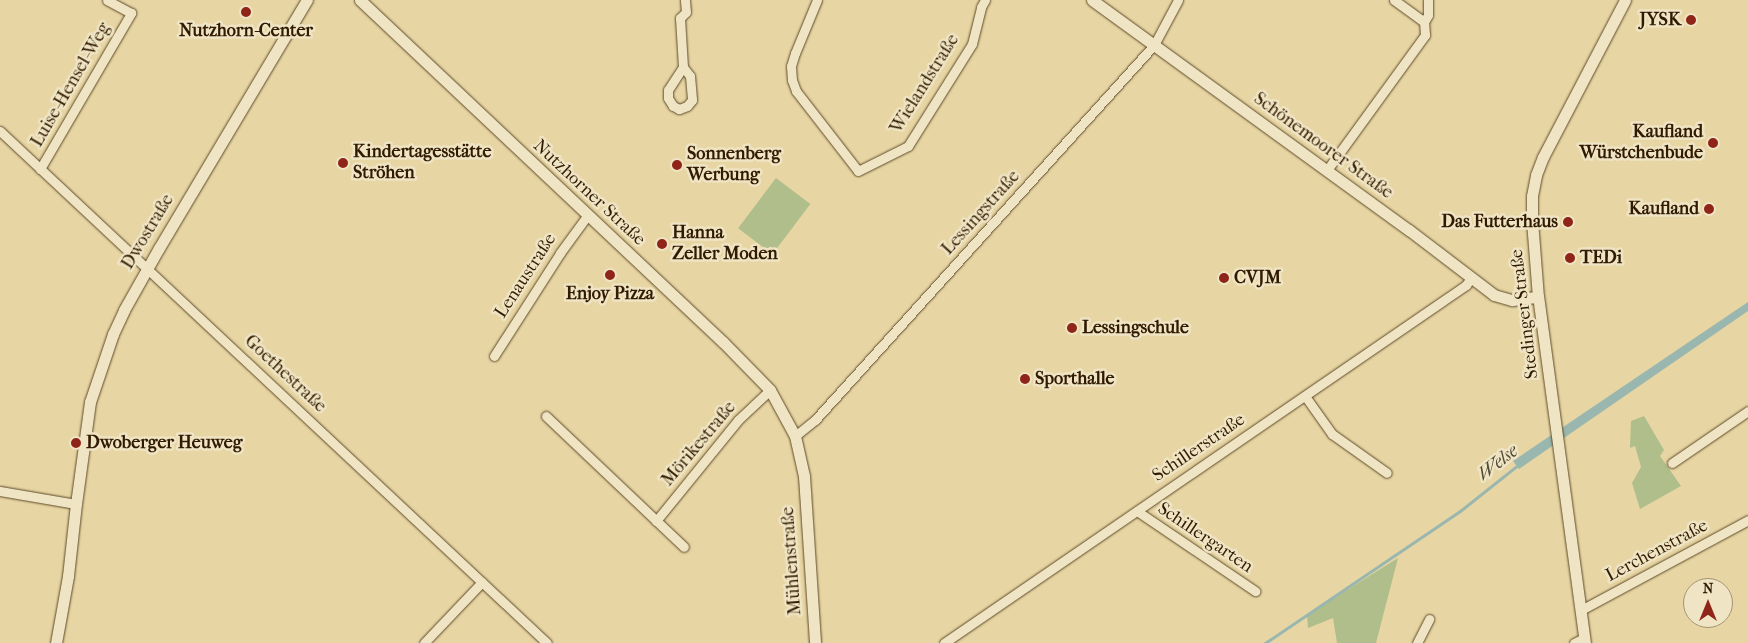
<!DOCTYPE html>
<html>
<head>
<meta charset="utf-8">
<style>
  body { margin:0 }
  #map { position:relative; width:1748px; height:643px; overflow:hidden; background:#e7d5a3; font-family:"IM FELL French Canon",serif }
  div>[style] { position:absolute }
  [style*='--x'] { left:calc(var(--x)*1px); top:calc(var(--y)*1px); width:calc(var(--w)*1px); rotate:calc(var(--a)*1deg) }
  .green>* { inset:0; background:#afbe8a; transform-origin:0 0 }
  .water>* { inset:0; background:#99b7af }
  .stream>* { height:3px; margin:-1.5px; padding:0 1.5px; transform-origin:1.5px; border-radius:1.5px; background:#99b7af }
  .roads { filter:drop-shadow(0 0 1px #5e4a29) drop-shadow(0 0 1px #5e4a29) }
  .street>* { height:9px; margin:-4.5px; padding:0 4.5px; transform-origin:4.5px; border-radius:4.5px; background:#efe4c3 }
  .secondary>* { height:11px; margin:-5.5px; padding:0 5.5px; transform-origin:5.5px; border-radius:5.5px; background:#efe4c3 }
  .dots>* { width:14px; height:14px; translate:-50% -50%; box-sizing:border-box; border:2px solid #efe4c3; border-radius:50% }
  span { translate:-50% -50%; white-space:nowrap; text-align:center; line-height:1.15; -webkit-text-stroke:5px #efe4c3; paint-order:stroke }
  .poi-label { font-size:18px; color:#311b00; font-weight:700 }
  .right { translate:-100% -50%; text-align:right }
  .left { translate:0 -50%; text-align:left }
  .street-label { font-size:18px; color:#311b00 }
  .water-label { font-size:19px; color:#504a35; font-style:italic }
  .north { position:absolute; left:1683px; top:578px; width:50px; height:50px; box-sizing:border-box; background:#efe4c3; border:1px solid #a39475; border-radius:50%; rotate:0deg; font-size:14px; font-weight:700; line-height:20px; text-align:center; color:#311b00 }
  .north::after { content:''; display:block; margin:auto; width:18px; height:22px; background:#8f2418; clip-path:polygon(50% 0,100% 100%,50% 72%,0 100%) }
</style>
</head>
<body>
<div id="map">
  <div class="green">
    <div style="left:776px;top:178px;width:43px;height:63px;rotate:37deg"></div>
    <div style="clip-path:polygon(1644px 416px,1664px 450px,1660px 456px,1681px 486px,1640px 509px,1632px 483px,1641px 467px,1635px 446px,1630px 448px,1631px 421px)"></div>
    <div style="clip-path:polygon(1398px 558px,1376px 643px,1337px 643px,1333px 618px,1308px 628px,1307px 615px)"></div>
  </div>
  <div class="water">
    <div style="clip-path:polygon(1748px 302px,1748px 311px,1519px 469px,1513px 461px)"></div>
  </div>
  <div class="stream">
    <div style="--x:1265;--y:643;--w:235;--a:-34.1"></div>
    <div style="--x:1460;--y:511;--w:75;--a:-38.5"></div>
  </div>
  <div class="roads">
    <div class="street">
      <div style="--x:817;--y:0;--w:57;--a:112.5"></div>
      <div style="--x:795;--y:53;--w:14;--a:107"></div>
      <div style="--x:791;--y:66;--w:14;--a:86"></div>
      <div style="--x:792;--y:80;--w:12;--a:70"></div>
      <div style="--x:796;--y:91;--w:101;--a:52.2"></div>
      <div style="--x:858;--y:171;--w:56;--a:-26.6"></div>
      <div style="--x:908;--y:146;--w:120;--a:-57.9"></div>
      <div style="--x:972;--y:44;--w:38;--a:-76"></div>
      <div style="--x:981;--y:7;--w:8;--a:-60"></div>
      <div style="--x:1394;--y:0;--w:37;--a:36"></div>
      <div style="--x:683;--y:67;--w:11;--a:52"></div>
      <div style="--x:690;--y:76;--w:24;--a:85"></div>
      <div style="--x:692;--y:100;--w:8;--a:130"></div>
      <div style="--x:687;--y:106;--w:9;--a:159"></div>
      <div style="--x:679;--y:109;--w:7;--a:-153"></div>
      <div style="--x:673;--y:106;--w:9;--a:-122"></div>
      <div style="--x:668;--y:98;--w:8;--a:-90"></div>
      <div style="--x:668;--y:90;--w:27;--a:-57"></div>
      <div style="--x:683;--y:67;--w:49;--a:-93.5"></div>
      <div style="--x:680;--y:18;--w:8;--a:-45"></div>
      <div style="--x:686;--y:12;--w:12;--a:-95"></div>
      <div style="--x:0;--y:131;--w:749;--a:43.11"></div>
      <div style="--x:40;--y:169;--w:181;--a:-59.7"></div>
      <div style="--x:131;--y:13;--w:27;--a:-152"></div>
      <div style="--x:1327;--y:170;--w:167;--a:-54"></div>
      <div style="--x:1425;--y:35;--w:13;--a:-94"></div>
      <div style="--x:1424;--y:22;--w:8;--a:-60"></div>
      <div style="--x:1428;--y:15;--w:15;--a:-90"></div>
      <div style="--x:494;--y:356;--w:122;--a:-57.3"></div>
      <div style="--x:560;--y:253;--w:46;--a:-53.9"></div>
      <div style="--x:1305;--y:396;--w:47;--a:54.6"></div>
      <div style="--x:1332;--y:434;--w:67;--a:35.3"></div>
      <div style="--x:546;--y:416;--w:190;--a:43.5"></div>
      <div style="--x:795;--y:436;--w:26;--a:-39"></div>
      <div style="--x:815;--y:420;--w:506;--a:-47.89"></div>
      <div style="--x:1154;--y:45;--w:51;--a:-61.9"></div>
      <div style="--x:1672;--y:463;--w:92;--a:-34.4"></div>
      <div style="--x:0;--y:491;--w:77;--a:9.7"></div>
      <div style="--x:1137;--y:511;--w:143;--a:34.1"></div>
      <div style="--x:656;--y:521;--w:130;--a:-50.9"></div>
      <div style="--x:738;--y:420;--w:44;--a:-43.2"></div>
      <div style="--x:1581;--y:610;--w:190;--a:-28.3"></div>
      <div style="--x:424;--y:643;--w:84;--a:-46.4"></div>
      <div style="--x:944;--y:643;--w:633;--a:-34.44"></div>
      <div style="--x:1466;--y:285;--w:9;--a:-54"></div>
      <div style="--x:1417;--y:643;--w:27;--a:-63"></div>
      <div style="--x:1574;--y:643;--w:11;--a:-27"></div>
    </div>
    <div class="secondary">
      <div style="--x:360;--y:0;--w:499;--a:43.3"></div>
      <div style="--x:723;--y:342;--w:67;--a:45.6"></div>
      <div style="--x:770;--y:390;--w:52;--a:61.5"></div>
      <div style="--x:795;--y:436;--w:41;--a:77.3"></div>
      <div style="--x:804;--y:476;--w:167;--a:86.2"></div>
      <div style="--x:1092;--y:0;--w:392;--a:36"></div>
      <div style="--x:1409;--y:230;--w:107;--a:37.4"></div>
      <div style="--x:1494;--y:295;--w:19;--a:16"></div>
      <div style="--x:1512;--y:300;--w:26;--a:-7"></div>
      <div style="--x:56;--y:643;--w:68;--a:-79.8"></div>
      <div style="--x:68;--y:576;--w:72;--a:-83.7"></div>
      <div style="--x:76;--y:504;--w:103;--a:-82.2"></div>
      <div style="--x:90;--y:402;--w:72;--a:-71.3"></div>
      <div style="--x:113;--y:334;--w:26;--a:-65"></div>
      <div style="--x:124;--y:310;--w:71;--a:-60.6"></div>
      <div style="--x:159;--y:248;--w:289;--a:-59.2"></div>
      <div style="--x:1585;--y:643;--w:349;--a:-97.7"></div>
      <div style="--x:1538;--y:297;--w:77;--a:-94.5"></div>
      <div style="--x:1532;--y:220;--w:24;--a:-90"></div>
      <div style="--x:1532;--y:196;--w:21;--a:-79"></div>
      <div style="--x:1536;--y:175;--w:19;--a:-69"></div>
      <div style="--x:1543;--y:157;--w:177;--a:-62.4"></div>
    </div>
  </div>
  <div class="dots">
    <div style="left:246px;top:12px;background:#8f2418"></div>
    <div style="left:1691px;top:20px;background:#8f2418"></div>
    <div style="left:1713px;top:143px;background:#8f2418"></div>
    <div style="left:343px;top:163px;background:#8f2418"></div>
    <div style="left:677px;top:165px;background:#8f2418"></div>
    <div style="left:1709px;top:209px;background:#8f2418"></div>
    <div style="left:1568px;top:222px;background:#8f2418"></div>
    <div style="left:662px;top:244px;background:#8f2418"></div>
    <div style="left:1570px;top:258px;background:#8f2418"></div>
    <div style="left:610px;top:275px;background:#8f2418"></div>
    <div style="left:1224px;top:278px;background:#8f2418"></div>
    <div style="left:1072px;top:328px;background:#8f2418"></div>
    <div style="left:1025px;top:379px;background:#8f2418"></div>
    <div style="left:76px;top:443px;background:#8f2418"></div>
  </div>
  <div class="poi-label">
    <span class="right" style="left:1681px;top:20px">JYSK</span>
    <span style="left:246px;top:31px">Nutzhorn-Center</span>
    <span class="right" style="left:1703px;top:143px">Kaufland<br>Würstchenbude</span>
    <span class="left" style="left:353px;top:163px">Kindertagesstätte<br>Ströhen</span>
    <span class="left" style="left:687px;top:165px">Sonnenberg<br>Werbung</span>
    <span class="right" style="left:1699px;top:209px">Kaufland</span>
    <span class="right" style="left:1558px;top:222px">Das Futterhaus</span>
    <span class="left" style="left:672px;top:244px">Hanna<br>Zeller Moden</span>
    <span class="left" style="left:1580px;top:258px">TEDi</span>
    <span class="left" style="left:1234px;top:278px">CVJM</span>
    <span style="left:610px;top:294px">Enjoy Pizza</span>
    <span class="left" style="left:1082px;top:328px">Lessingschule</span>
    <span class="left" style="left:1035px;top:379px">Sporthalle</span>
    <span class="left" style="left:86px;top:443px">Dwoberger Heuweg</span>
  </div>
  <div class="street-label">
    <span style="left:925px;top:84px;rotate:-58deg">Wielandstraße</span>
    <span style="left:71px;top:85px;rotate:-60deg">Luise-Hensel-Weg</span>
    <span style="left:1323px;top:146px;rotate:36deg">Schönemoorer Straße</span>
    <span style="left:589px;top:193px;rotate:43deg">Nutzhorner Straße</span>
    <span style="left:981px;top:213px;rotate:-48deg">Lessingstraße</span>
    <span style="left:148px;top:232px;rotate:-59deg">Dwostraße</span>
    <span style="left:526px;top:276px;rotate:-57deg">Lenaustraße</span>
    <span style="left:1525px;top:314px;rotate:-97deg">Stedinger Straße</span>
    <span style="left:285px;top:374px;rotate:43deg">Goethestraße</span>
    <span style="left:699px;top:444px;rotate:-50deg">Mörikestraße</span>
    <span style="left:1199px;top:448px;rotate:-34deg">Schillerstraße</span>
    <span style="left:1205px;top:538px;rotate:34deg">Schillergarten</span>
    <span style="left:1657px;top:551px;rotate:-28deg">Lerchenstraße</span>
    <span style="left:792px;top:561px;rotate:-94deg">Mühlenstraße</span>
  </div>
  <div class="water-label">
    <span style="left:1498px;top:463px;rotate:-38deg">Welse</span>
  </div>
  <div class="north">N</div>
</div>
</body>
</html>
